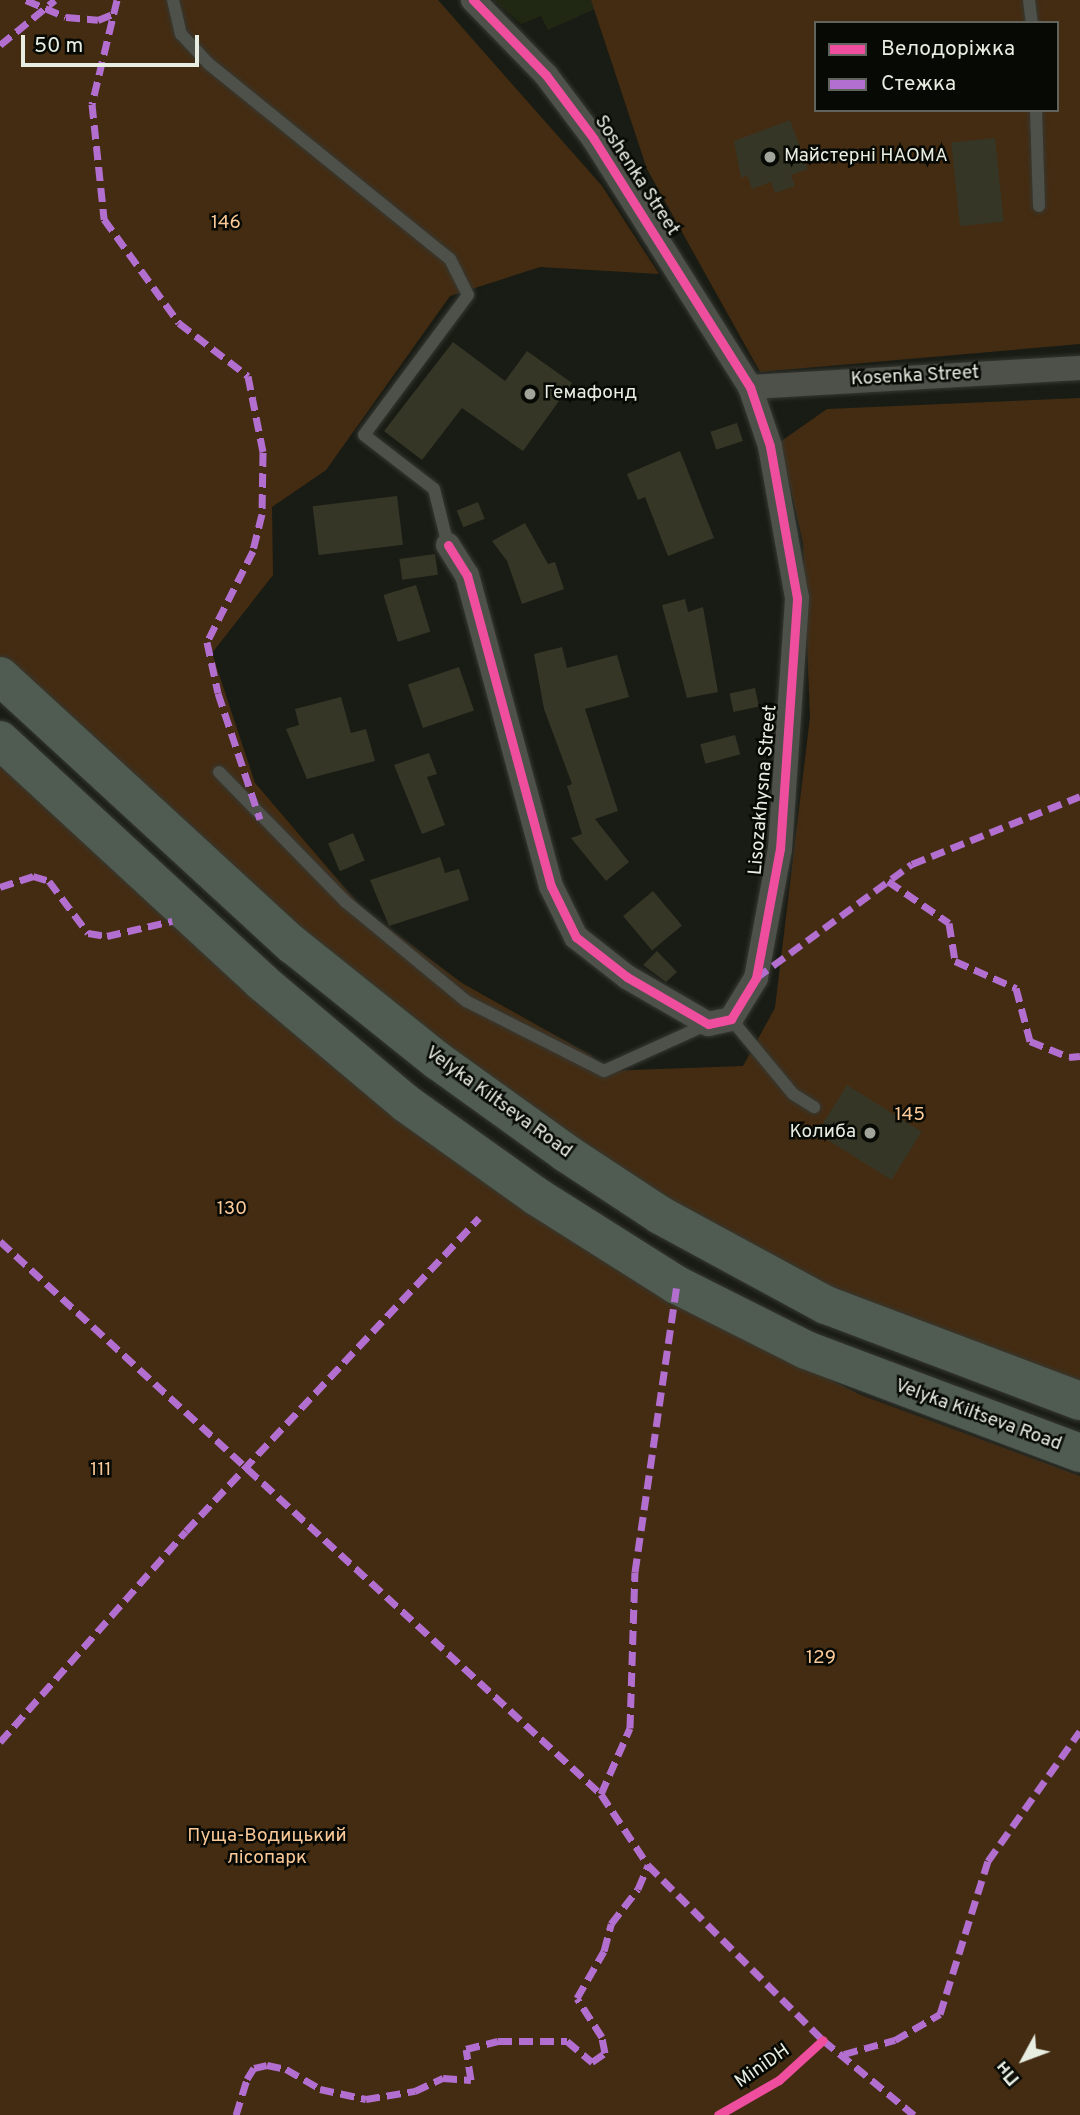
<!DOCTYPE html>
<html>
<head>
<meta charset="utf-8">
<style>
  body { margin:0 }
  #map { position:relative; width:1080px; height:2115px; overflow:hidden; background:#191c14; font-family:Overpass,sans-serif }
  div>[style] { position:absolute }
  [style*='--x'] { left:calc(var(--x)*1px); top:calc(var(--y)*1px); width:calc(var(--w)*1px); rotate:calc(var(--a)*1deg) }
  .built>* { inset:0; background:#202713 }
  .green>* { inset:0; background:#442c12 }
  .building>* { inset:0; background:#363627; transform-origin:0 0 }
  .roads { filter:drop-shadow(0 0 2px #363832) drop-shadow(0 0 2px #363832) }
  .service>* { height:12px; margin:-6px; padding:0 6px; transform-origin:6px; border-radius:6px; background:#4e504a }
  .minor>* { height:24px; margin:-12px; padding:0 12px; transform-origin:12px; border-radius:12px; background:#4e504a }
  .primary>* { height:38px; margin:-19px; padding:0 19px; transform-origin:19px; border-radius:19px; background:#505c51 }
  .quiet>* { height:7px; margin-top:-3.5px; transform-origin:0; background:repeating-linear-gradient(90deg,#b36fd0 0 14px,transparent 0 21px) }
  .cycleway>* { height:9px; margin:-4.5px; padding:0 4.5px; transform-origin:4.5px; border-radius:4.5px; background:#ef4d9e }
  .dots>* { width:19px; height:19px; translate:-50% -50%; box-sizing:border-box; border:4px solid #070904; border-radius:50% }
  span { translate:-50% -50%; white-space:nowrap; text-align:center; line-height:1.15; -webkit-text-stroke:5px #070904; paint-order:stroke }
  .poi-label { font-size:19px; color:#e8ede2 }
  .left { translate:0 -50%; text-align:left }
  .right { translate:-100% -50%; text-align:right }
  .street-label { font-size:19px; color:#e8ede2 }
  .park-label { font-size:19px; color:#fbc998 }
  .legend { position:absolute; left:814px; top:21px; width:245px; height:91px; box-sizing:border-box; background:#070904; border:2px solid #61645d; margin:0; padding:9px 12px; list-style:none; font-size:21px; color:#e8ede2 }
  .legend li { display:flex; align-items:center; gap:14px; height:35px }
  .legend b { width:35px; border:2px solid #61645d }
  .north { position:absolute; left:989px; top:2024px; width:70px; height:70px; -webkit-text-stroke:5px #070904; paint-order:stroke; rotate:229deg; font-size:19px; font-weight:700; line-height:28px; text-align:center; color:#e8ede2 }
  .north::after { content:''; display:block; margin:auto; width:24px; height:32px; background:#e8ede2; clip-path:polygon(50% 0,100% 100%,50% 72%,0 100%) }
  .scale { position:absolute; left:21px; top:35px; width:178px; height:32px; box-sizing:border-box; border:4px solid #e8ede2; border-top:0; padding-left:9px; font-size:21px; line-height:24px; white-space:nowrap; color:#e8ede2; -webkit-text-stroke:5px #070904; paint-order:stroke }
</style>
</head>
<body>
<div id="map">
  <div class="built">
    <div style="clip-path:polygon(493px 0,591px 0,595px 9px,548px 30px,541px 16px,521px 24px)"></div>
  </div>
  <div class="green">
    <div style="clip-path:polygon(0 0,438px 0,602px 186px,659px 274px,540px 267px,450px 296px,326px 470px,272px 507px,273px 575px,212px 653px,255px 783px,362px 908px,462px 983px,592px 1056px,605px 1071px,743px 1066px,775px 1008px,810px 717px,803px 543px,780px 442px,827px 409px,1080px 398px,1080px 1401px,955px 1356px,566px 1153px,0 676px)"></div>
    <div style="clip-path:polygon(evenodd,591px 0,1080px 0,1080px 344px,760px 372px,647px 169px,591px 0,816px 23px,1057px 23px,1057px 110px,816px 110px,816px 23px)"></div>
    <div style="clip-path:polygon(0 761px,674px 1302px,861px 1395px,1080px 1476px,1080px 2115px,0 2115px)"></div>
  </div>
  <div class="building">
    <div style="clip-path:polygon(790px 120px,808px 169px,791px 175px,795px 186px,775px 193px,771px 182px,752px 189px,747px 175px,741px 178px,734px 141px)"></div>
    <div style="left:995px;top:138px;width:84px;height:44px;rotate:84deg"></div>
    <div style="clip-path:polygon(453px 342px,505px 381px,527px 351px,572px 383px,523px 451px,462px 408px,422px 460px,384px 431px)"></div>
    <div style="left:737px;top:423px;width:19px;height:28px;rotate:72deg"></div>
    <div style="clip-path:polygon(680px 451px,714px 538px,668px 556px,645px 497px,638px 500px,627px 474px)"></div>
    <div style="left:397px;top:496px;width:49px;height:85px;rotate:83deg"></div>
    <div style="left:478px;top:502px;width:18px;height:23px;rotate:68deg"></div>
    <div style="clip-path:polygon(525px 523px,548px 564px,555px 562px,564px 589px,522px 604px,507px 561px,492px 541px)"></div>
    <div style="left:435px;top:554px;width:21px;height:36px;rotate:82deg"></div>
    <div style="left:416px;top:585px;width:49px;height:34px;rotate:73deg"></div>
    <div style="clip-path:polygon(685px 599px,688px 612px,703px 607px,718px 692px,687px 698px,662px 605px)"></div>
    <div style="clip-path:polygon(562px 647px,567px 668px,617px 655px,629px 697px,585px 709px,618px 811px,595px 819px,629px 862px,606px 881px,571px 838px,582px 834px,567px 786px,572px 784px,544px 709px,534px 654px)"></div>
    <div style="left:459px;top:667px;width:46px;height:54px;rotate:71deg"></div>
    <div style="left:755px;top:688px;width:19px;height:26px;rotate:78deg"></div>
    <div style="clip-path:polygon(341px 697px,351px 733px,366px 729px,375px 761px,307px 779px,286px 729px,299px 725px,295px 709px)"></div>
    <div style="left:735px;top:735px;width:20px;height:36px;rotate:75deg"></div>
    <div style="clip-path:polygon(429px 753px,437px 774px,427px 777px,445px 825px,422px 834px,394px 765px)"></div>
    <div style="left:353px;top:833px;width:30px;height:27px;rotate:67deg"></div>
    <div style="clip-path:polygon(440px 857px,445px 873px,459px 869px,469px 900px,389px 926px,370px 880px)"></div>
    <div style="left:653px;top:891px;width:45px;height:39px;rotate:50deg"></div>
    <div style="clip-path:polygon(657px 951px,677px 972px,666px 982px,643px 965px)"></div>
    <div style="left:847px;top:1085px;width:88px;height:57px;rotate:32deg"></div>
  </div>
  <div class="roads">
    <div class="service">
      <div style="--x:173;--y:0;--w:35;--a:77"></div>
      <div style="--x:181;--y:34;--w:41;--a:47"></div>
      <div style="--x:209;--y:64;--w:310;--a:39"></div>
      <div style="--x:450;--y:259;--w:40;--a:63.4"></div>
      <div style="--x:468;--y:295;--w:174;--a:126.6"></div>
      <div style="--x:364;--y:435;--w:88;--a:37.6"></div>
      <div style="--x:434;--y:489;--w:58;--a:76"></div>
      <div style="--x:1029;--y:0;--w:23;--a:83"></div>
      <div style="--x:1036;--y:110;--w:96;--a:88.2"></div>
      <div style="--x:219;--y:772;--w:182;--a:45.7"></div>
      <div style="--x:346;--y:902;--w:156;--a:39.5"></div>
      <div style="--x:466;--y:1001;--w:155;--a:26.9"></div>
      <div style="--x:604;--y:1071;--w:114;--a:-24.3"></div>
      <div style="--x:731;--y:1019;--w:97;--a:50.4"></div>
      <div style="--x:793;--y:1094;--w:25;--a:32"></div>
    </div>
    <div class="minor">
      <div style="--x:750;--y:387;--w:331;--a:-3.3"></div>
      <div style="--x:448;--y:545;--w:36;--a:58"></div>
      <div style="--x:467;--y:575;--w:322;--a:74.9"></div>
      <div style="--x:551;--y:886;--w:57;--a:63.9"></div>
      <div style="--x:576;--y:937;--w:65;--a:38.1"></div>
      <div style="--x:627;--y:977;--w:94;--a:30.1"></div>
      <div style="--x:708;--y:1024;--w:24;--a:-12"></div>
      <div style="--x:731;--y:1019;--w:48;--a:-58.6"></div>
      <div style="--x:756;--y:978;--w:131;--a:-79.5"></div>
      <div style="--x:780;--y:849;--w:252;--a:-86.1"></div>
      <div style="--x:797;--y:598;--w:154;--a:-100.1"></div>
      <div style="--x:770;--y:446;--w:62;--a:-108.7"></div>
      <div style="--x:750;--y:387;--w:293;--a:-122.2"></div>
      <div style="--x:594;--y:139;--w:80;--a:-126.9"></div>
      <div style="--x:546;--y:75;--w:105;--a:-134.2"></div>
    </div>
    <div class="primary">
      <div style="--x:0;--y:676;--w:398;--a:42.6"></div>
      <div style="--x:293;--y:945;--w:186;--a:38.7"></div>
      <div style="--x:438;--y:1061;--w:158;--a:35.7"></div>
      <div style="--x:566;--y:1153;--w:113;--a:33.4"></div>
      <div style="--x:660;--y:1215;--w:189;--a:28.5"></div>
      <div style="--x:826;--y:1305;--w:272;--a:20.7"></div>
      <div style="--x:0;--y:740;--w:357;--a:42.7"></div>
      <div style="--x:262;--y:982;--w:189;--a:40.1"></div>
      <div style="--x:407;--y:1104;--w:158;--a:35.5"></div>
      <div style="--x:536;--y:1196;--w:167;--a:32.3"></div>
      <div style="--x:677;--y:1285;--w:144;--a:26.7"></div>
      <div style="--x:806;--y:1350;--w:293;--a:20.6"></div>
    </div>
  </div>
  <div class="quiet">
    <div style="--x:26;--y:0;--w:43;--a:23"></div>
    <div style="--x:66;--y:17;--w:32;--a:5"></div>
    <div style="--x:98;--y:20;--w:16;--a:-22"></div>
    <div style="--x:117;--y:0;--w:107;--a:103.5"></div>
    <div style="--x:92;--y:104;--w:116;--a:84"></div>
    <div style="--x:104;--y:219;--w:128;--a:54.2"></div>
    <div style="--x:179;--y:323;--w:87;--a:37.5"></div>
    <div style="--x:248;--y:376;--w:77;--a:78.8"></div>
    <div style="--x:263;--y:452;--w:62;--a:90.9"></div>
    <div style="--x:262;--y:514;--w:38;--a:104"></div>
    <div style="--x:253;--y:551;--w:102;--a:116.8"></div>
    <div style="--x:207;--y:642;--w:52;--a:77.8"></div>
    <div style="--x:218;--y:693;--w:133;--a:71.6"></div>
    <div style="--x:0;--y:45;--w:71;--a:-39.3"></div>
    <div style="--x:888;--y:881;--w:74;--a:34.5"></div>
    <div style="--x:949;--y:923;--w:38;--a:81"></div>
    <div style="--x:955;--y:961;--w:67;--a:23.9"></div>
    <div style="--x:1016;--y:988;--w:55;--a:75.2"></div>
    <div style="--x:1030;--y:1041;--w:42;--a:22.3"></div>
    <div style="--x:1069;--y:1057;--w:11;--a:-5"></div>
    <div style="--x:0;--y:887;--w:35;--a:-18"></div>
    <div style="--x:33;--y:876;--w:17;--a:17"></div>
    <div style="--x:49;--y:881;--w:65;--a:53.1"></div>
    <div style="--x:88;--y:933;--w:19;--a:9"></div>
    <div style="--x:107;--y:936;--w:67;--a:-13"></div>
    <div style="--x:756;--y:978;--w:193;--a:-36.2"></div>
    <div style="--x:912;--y:864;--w:181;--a:-22"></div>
    <div style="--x:0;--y:1241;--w:817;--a:42.62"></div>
    <div style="--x:601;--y:1794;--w:85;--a:56.5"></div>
    <div style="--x:648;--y:1865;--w:247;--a:45"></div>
    <div style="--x:823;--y:2040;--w:118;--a:39.5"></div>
    <div style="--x:0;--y:1742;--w:281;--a:-48.6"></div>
    <div style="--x:186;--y:1531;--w:429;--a:-46.9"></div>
    <div style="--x:601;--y:1794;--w:72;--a:-66.3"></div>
    <div style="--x:630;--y:1728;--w:156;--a:-88.2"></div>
    <div style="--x:635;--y:1572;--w:290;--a:-81.7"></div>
    <div style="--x:844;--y:2054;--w:53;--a:-15.4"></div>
    <div style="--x:895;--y:2040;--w:52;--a:-30"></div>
    <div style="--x:940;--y:2014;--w:160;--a:-72.6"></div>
    <div style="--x:988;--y:1861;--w:159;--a:-54.7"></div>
    <div style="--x:236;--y:2115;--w:38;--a:-73"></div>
    <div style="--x:247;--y:2079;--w:13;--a:-58"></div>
    <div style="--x:254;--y:2068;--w:13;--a:-13"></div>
    <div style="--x:267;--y:2065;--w:19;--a:12"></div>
    <div style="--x:286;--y:2069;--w:39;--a:30"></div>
    <div style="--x:320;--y:2089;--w:47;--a:12.3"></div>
    <div style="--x:366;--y:2099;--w:50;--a:-9.3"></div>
    <div style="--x:415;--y:2091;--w:31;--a:-25"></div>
    <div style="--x:443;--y:2078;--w:28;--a:4"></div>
    <div style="--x:471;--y:2080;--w:31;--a:-99"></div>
    <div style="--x:466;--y:2049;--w:33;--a:-14"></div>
    <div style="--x:498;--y:2041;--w:69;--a:0"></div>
    <div style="--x:567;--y:2041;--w:33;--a:40"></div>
    <div style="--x:592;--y:2062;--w:16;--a:-35"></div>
    <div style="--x:605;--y:2053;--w:16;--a:-101"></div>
    <div style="--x:602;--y:2037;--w:46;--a:-122.7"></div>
    <div style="--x:577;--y:1998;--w:54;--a:-60.1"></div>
    <div style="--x:604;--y:1951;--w:28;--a:-75"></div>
    <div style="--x:611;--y:1924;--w:44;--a:-52.4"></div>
    <div style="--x:638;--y:1889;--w:26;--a:-67"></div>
  </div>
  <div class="cycleway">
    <div style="--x:448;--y:545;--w:36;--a:58"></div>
    <div style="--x:467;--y:575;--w:322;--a:74.9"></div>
    <div style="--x:551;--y:886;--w:57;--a:63.9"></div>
    <div style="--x:576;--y:937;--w:65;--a:38.1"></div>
    <div style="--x:627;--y:977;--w:94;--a:30.1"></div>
    <div style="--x:708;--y:1024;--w:24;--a:-12"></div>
    <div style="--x:731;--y:1019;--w:48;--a:-58.6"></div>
    <div style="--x:756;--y:978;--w:131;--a:-79.5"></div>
    <div style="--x:780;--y:849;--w:252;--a:-86.1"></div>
    <div style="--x:797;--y:598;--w:154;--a:-100.1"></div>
    <div style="--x:770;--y:446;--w:62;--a:-108.7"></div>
    <div style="--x:750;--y:387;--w:293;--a:-122.2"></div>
    <div style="--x:594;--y:139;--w:80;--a:-126.9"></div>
    <div style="--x:546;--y:75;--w:105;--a:-134.2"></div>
    <div style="--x:718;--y:2115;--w:70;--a:-29.8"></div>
    <div style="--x:779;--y:2080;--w:59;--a:-42.3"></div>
  </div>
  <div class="dots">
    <div style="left:770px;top:157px;background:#a0a49a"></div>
    <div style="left:530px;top:394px;background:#a0a49a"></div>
    <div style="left:870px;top:1133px;background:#a0a49a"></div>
  </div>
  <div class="poi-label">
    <span class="left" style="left:784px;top:157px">Майстерні НАОМА</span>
    <span class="left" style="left:544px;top:394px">Гемафонд</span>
    <span class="right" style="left:856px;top:1133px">Колиба</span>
  </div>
  <div class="street-label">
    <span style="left:636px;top:176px;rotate:57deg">Soshenka Street</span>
    <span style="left:915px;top:377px;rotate:-3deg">Kosenka Street</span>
    <span style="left:764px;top:790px;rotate:-85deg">Lisozakhysna Street</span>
    <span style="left:498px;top:1103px;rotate:36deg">Velyka Kiltseva Road</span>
    <span style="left:978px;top:1416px;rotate:20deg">Velyka Kiltseva Road</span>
    <span style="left:763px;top:2067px;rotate:-35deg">MiniDH</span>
  </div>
  <div class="park-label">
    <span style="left:226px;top:224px">146</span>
    <span style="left:910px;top:1116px">145</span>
    <span style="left:232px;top:1210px">130</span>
    <span style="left:101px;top:1471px">111</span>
    <span style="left:821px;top:1659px">129</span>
    <span style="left:267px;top:1848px">Пуща-Водицький<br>лісопарк</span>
  </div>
  <ul class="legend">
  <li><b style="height:9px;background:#ef4d9e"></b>Велодоріжка</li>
  <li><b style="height:9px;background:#b36fd0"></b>Стежка</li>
  </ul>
  <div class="north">Пн</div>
  <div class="scale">50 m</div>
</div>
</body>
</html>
